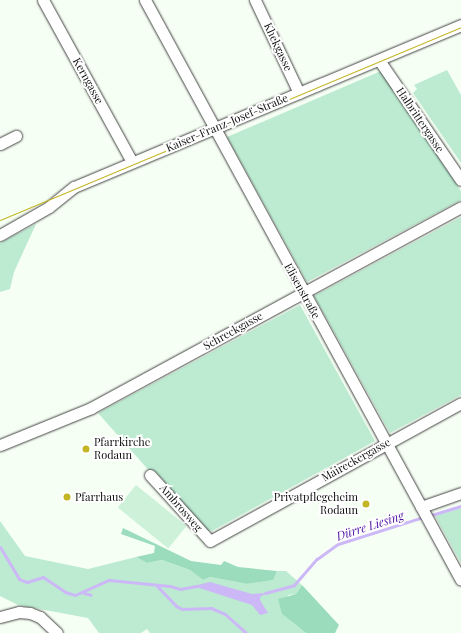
<!DOCTYPE html>
<html>
<head>
<meta charset="utf-8">
<style>
  body { margin:0 }
  #map { position:relative; width:461px; height:633px; overflow:hidden; background:#f6fff4; font-family:"Playfair Display",serif }
  div>[style] { position:absolute }
  [style*='--x'] { left:calc(var(--x)*1px); top:calc(var(--y)*1px); width:calc(var(--w)*1px); rotate:calc(var(--a)*1deg) }
  .green>* { inset:0; background:#bcebd1 }
  .forest>* { inset:0; background:#9bdcbc }
  .pitch>* { inset:0; background:#cef2d9; transform-origin:0 0 }
  .water>* { inset:0; background:#cdb8f7 }
  .stream>* { height:3px; margin:-1.5px; padding:0 1.5px; transform-origin:1.5px; border-radius:1.5px; background:#cdb8f7 }
  .roads { filter:drop-shadow(0 0 1px #434343) drop-shadow(0 0 1px #434343) }
  .minor>* { height:11px; margin:-5.5px; padding:0 5.5px; transform-origin:5.5px; border-radius:5.5px; background:#fff }
  .tram>* { height:1px; margin:-0.5px; padding:0 0.5px; transform-origin:0.5px; border-radius:0.5px; background:#c3b625 }
  .dots>* { width:11px; height:11px; translate:-50% -50%; box-sizing:border-box; border:2px solid #fff; border-radius:50% }
  span { translate:-50% -50%; white-space:nowrap; text-align:center; line-height:1.15; -webkit-text-stroke:4px #fff; paint-order:stroke }
  .street-label { font-size:11px; color:#101010 }
  .poi-label { font-size:11px; color:#101010 }
  .left { translate:0 -50%; text-align:left }
  .right { translate:-100% -50%; text-align:right }
  .water-label { font-size:12px; color:#5016a5; font-style:italic }
</style>
</head>
<body>
<div id="map">
  <div class="green">
    <div style="clip-path:polygon(447px 70px,461px 95px,461px 163px,413px 93px,417px 89px,414px 85px)"></div>
    <div style="clip-path:polygon(381px 71px,461px 191px,461px 200px,307px 282px,227px 137px)"></div>
    <div style="clip-path:polygon(461px 217px,461px 395px,390px 433px,314px 296px)"></div>
    <div style="clip-path:polygon(36px 224px,14px 272px,10px 289px,0 292px,0 243px)"></div>
    <div style="clip-path:polygon(300px 305px,375px 441px,212px 531px,207px 530px,156px 472px,152px 474px,98px 413px)"></div>
    <div style="clip-path:polygon(461px 508px,461px 563px,435px 516px)"></div>
    <div style="clip-path:polygon(0 521px,25px 556px,88px 569px,136px 557px,147px 563px,162px 560px,190px 570px,203px 580px,210px 577px,247px 584px,272px 580px,277px 571px,286px 571px,302px 585px,296px 594px,288px 595px,282px 614px,306px 633px,150px 633px,147px 629px,141px 633px,99px 633px,88px 618px,18px 605px,0 596px)"></div>
  </div>
  <div class="forest">
    <div style="clip-path:polygon(123px 528px,191px 561px,221px 565px,224px 561px,238px 567px,277px 571px,273px 580px,247px 584px,210px 577px,203px 580px,190px 570px,162px 560px,147px 563px,136px 557px,154px 553px,155px 546px,121px 534px)"></div>
    <div style="clip-path:polygon(302px 585px,339px 625px,335px 633px,306px 633px,282px 614px,278px 599px,296px 594px)"></div>
  </div>
  <div class="pitch">
    <div style="left:136px;top:485px;width:65px;height:29px;rotate:39deg"></div>
  </div>
  <div class="water">
    <div style="clip-path:polygon(210px 582px,252px 594px,267px 593px,260px 597px,260px 600px,268px 613px,260px 615px,252px 605px,193px 586px)"></div>
  </div>
  <div class="stream">
    <div style="--x:428;--y:516;--w:34;--a:-17"></div>
    <div style="--x:0;--y:547;--w:37;--a:59"></div>
    <div style="--x:19;--y:579;--w:9;--a:21"></div>
    <div style="--x:27;--y:582;--w:17;--a:-17"></div>
    <div style="--x:43;--y:577;--w:27;--a:34"></div>
    <div style="--x:65;--y:592;--w:10;--a:17"></div>
    <div style="--x:75;--y:595;--w:37;--a:-24"></div>
    <div style="--x:109;--y:580;--w:61;--a:5.6"></div>
    <div style="--x:170;--y:586;--w:10;--a:17"></div>
    <div style="--x:180;--y:589;--w:17;--a:-10"></div>
    <div style="--x:157;--y:586;--w:28;--a:46"></div>
    <div style="--x:176;--y:606;--w:7;--a:27"></div>
    <div style="--x:182;--y:609;--w:29;--a:-2"></div>
    <div style="--x:211;--y:608;--w:15;--a:23"></div>
    <div style="--x:225;--y:614;--w:28;--a:42"></div>
    <div style="--x:84;--y:593;--w:7;--a:16"></div>
    <div style="--x:265;--y:593;--w:30;--a:-15"></div>
    <div style="--x:294;--y:585;--w:35;--a:-49"></div>
    <div style="--x:317;--y:559;--w:26;--a:-36"></div>
    <div style="--x:338;--y:544;--w:89;--a:-17.6"></div>
  </div>
  <div class="roads">
    <div class="minor">
      <div style="--x:43;--y:0;--w:185;--a:61.2"></div>
      <div style="--x:145;--y:0;--w:660;--a:61.42"></div>
      <div style="--x:255;--y:0;--w:103;--a:64.7"></div>
      <div style="--x:379;--y:60;--w:145;--a:55.7"></div>
      <div style="--x:0;--y:144;--w:18;--a:-27"></div>
      <div style="--x:0;--y:235;--w:56;--a:-29.7"></div>
      <div style="--x:49;--y:207;--w:32;--a:-39"></div>
      <div style="--x:74;--y:187;--w:420;--a:-22.7"></div>
      <div style="--x:0;--y:445;--w:98;--a:-22.1"></div>
      <div style="--x:91;--y:408;--w:421;--a:-28.5"></div>
      <div style="--x:150;--y:475;--w:89;--a:47.7"></div>
      <div style="--x:210;--y:541;--w:286;--a:-28.8"></div>
      <div style="--x:421;--y:507;--w:42;--a:-19.3"></div>
      <div style="--x:0;--y:617;--w:20;--a:-15"></div>
      <div style="--x:19;--y:612;--w:11;--a:5"></div>
      <div style="--x:30;--y:613;--w:11;--a:22"></div>
      <div style="--x:40;--y:617;--w:23;--a:43"></div>
    </div>
  </div>
  <div class="tram">
    <div style="--x:0;--y:220;--w:500;--a:-22.7"></div>
  </div>
  <div class="dots">
    <div style="left:86px;top:449px;background:#c3b625"></div>
    <div style="left:67px;top:497px;background:#c3b625"></div>
    <div style="left:366px;top:504px;background:#c3b625"></div>
  </div>
  <div class="street-label">
    <span style="left:278px;top:47px;rotate:65deg">Khekgasse</span>
    <span style="left:88px;top:81px;rotate:61deg">Kerngasse</span>
    <span style="left:420px;top:120px;rotate:56deg">Halbrittergasse</span>
    <span style="left:227px;top:123px;rotate:-23deg">Kaiser-Franz-Josef-Straße</span>
    <span style="left:302px;top:291px;rotate:61deg">Elisenstraße</span>
    <span style="left:233px;top:331px;rotate:-29deg">Schreckgasse</span>
    <span style="left:356px;top:460px;rotate:-29deg">Maireckergasse</span>
    <span style="left:181px;top:508px;rotate:49deg">Ambrosweg</span>
  </div>
  <div class="poi-label">
    <span class="left" style="left:94px;top:449px">Pfarrkirche<br>Rodaun</span>
    <span class="left" style="left:75px;top:497px">Pfarrhaus</span>
    <span class="right" style="left:358px;top:504px">Privatpflegeheim<br>Rodaun</span>
  </div>
  <div class="water-label">
    <span style="left:370px;top:526px;rotate:-18deg">Dürre Liesing</span>
  </div>
</div>
</body>
</html>
